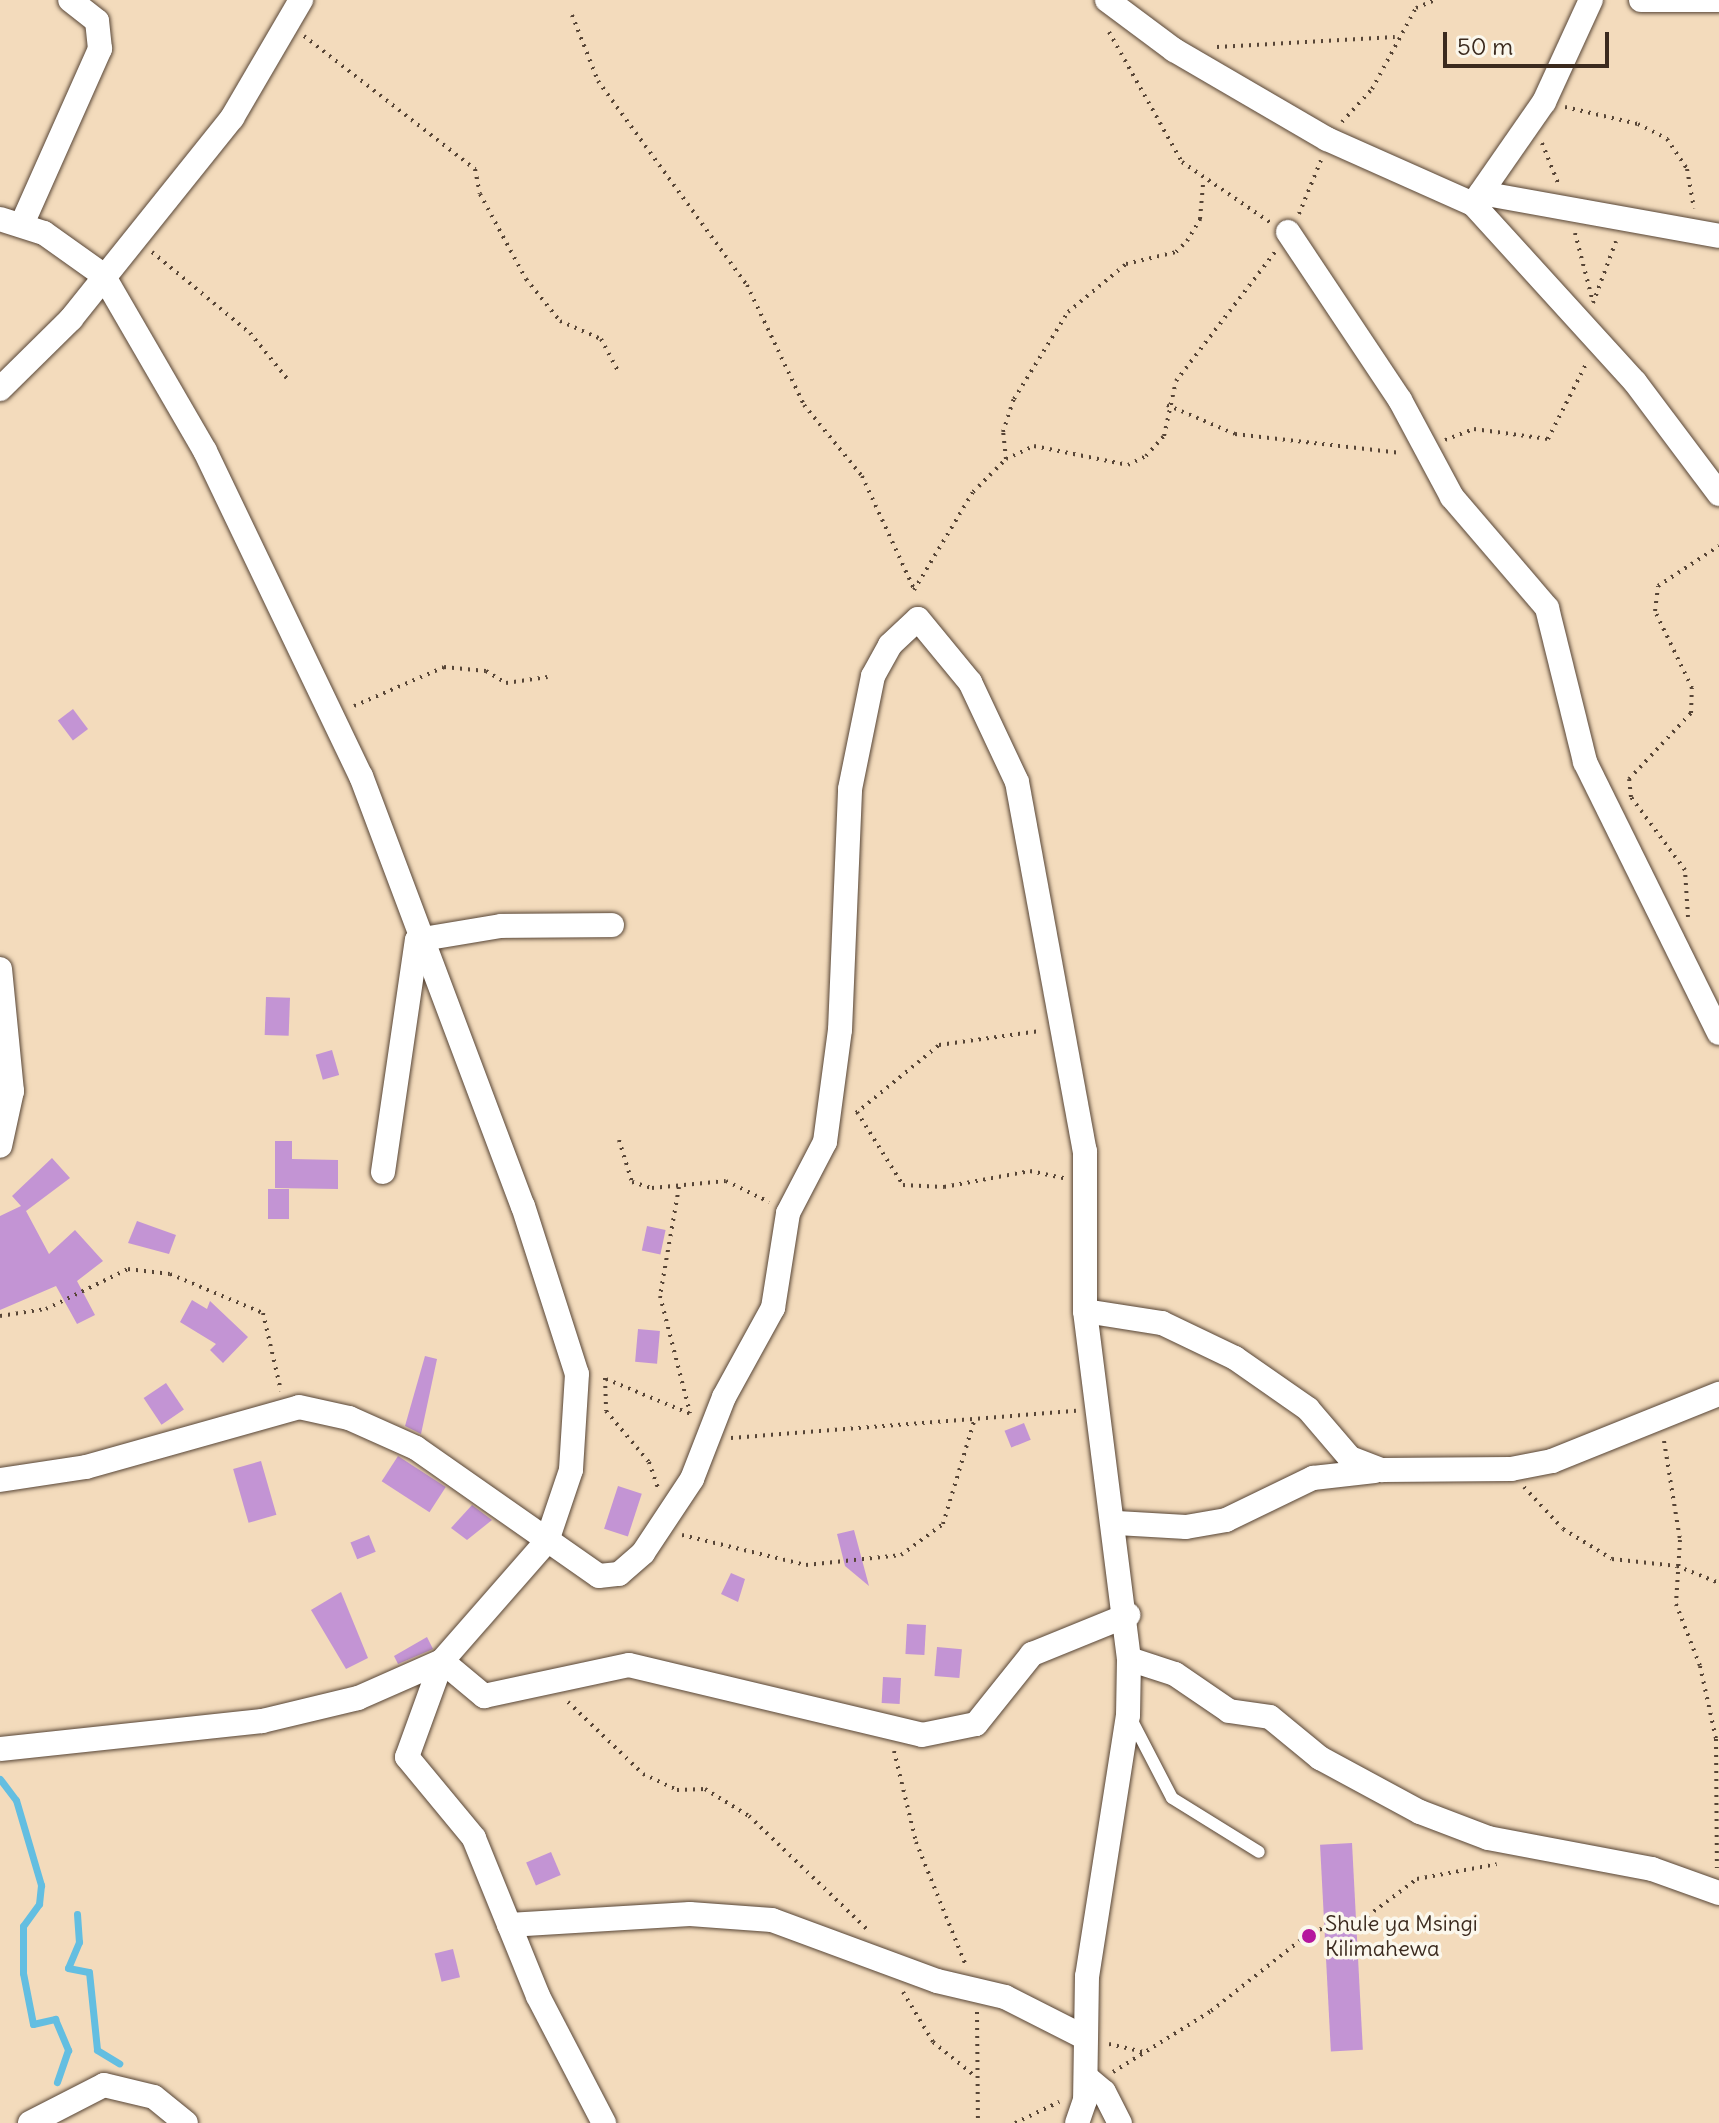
<!DOCTYPE html>
<html>
<head>
<meta charset="utf-8">
<style>
  body { margin:0 }
  #map { position:relative; width:1719px; height:2123px; overflow:hidden; background:#f3dbbc; font-family:Delius,sans-serif }
  div>[style] { position:absolute }
  [style*='--x'] { left:calc(var(--x)*1px); top:calc(var(--y)*1px); width:calc(var(--w)*1px); rotate:calc(var(--a)*1deg) }
  .stream>* { height:7px; margin:-3.5px; padding:0 3.5px; transform-origin:3.5px; border-radius:3.5px; background:#63bee1 }
  .building>* { inset:0; background:#c394d4; transform-origin:0 0 }
  .path>* { height:4px; margin-top:-2px; transform-origin:0; background:repeating-linear-gradient(90deg,#574536 0 2px,transparent 0 8px) }
  .roads { filter:drop-shadow(0 0 2px #574536) drop-shadow(0 0 2px #574536) }
  .service>* { height:12px; margin:-6px; padding:0 6px; transform-origin:6px; border-radius:6px; background:#fff }
  .minor>* { height:24px; margin:-12px; padding:0 12px; transform-origin:12px; border-radius:12px; background:#fff }
  .dots>* { width:22px; height:22px; translate:-50% -50%; box-sizing:border-box; border:4px solid #fbf7ec; border-radius:50% }
  span { translate:-50% -50%; white-space:nowrap; text-align:center; line-height:1.15; -webkit-text-stroke:7px #fbf7ec; paint-order:stroke }
  .poi-label { font-size:22px; color:#3b2a1e }
  .left { translate:0 -50%; text-align:left }
  .scale { position:absolute; left:1443px; top:32px; width:166px; height:36px; box-sizing:border-box; border:4px solid #3b2a1e; border-top:0; padding-left:10px; font-size:24px; line-height:28px; white-space:nowrap; color:#3b2a1e; -webkit-text-stroke:6px #fbf7ec; paint-order:stroke }
</style>
</head>
<body>
<div id="map">
  <div class="stream">
    <div style="--x:0;--y:1779;--w:26;--a:53"></div>
    <div style="--x:16;--y:1800;--w:89;--a:73.6"></div>
    <div style="--x:41;--y:1885;--w:19;--a:96"></div>
    <div style="--x:39;--y:1904;--w:27;--a:126"></div>
    <div style="--x:23;--y:1926;--w:47;--a:90"></div>
    <div style="--x:23;--y:1973;--w:52;--a:78.9"></div>
    <div style="--x:33;--y:2024;--w:23;--a:-13"></div>
    <div style="--x:55;--y:2019;--w:34;--a:67"></div>
    <div style="--x:68;--y:2050;--w:34;--a:109"></div>
    <div style="--x:77;--y:1914;--w:28;--a:86"></div>
    <div style="--x:79;--y:1942;--w:28;--a:113"></div>
    <div style="--x:68;--y:1968;--w:21;--a:11"></div>
    <div style="--x:89;--y:1972;--w:78;--a:84.1"></div>
    <div style="--x:97;--y:2050;--w:26;--a:31"></div>
  </div>
  <div class="building">
    <div style="left:73px;top:709px;width:25px;height:19px;rotate:53deg"></div>
    <div style="left:266px;top:997px;width:24px;height:38px;rotate:2deg"></div>
    <div style="left:332px;top:1050px;width:26px;height:17px;rotate:74deg"></div>
    <div style="clip-path:polygon(275px 1141px,292px 1141px,292px 1159px,338px 1160px,338px 1189px,275px 1188px)"></div>
    <div style="clip-path:polygon(52px 1158px,70px 1178px,26px 1211px,49px 1254px,75px 1230px,103px 1261px,77px 1281px,95px 1315px,77px 1324px,56px 1286px,0 1310px,0 1216px,21px 1206px,12px 1196px)"></div>
    <div style="left:268px;top:1189px;width:21px;height:30px"></div>
    <div style="clip-path:polygon(137px 1221px,176px 1235px,169px 1254px,128px 1243px)"></div>
    <div style="left:647px;top:1226px;width:19px;height:25px;rotate:12deg"></div>
    <div style="clip-path:polygon(192px 1300px,207px 1309px,210px 1301px,248px 1337px,223px 1363px,210px 1350px,216px 1344px,180px 1322px)"></div>
    <div style="left:638px;top:1329px;width:22px;height:33px;rotate:5deg"></div>
    <div style="clip-path:polygon(425px 1356px,437px 1359px,421px 1434px,405px 1426px)"></div>
    <div style="left:166px;top:1383px;width:32px;height:27px;rotate:56deg"></div>
    <div style="left:1024px;top:1423px;width:18px;height:21px;rotate:68deg"></div>
    <div style="left:398px;top:1456px;width:57px;height:30px;rotate:33deg"></div>
    <div style="left:261px;top:1461px;width:56px;height:29px;rotate:74deg"></div>
    <div style="left:618px;top:1486px;width:25px;height:45px;rotate:18deg"></div>
    <div style="clip-path:polygon(472px 1505px,492px 1520px,467px 1540px,451px 1528px)"></div>
    <div style="clip-path:polygon(854px 1530px,869px 1586px,845px 1566px,837px 1534px)"></div>
    <div style="left:369px;top:1535px;width:18px;height:20px;rotate:68deg"></div>
    <div style="clip-path:polygon(731px 1573px,745px 1579px,738px 1602px,721px 1594px)"></div>
    <div style="clip-path:polygon(341px 1592px,368px 1658px,346px 1669px,311px 1610px)"></div>
    <div style="left:907px;top:1624px;width:19px;height:30px;rotate:3deg"></div>
    <div style="clip-path:polygon(427px 1637px,433px 1649px,398px 1664px,394px 1656px)"></div>
    <div style="left:937px;top:1647px;width:25px;height:29px;rotate:5deg"></div>
    <div style="left:883px;top:1677px;width:18px;height:26px;rotate:3deg"></div>
    <div style="left:1352px;top:1843px;width:207px;height:32px;rotate:87deg"></div>
    <div style="left:551px;top:1852px;width:25px;height:27px;rotate:67deg"></div>
    <div style="left:453px;top:1949px;width:29px;height:19px;rotate:76deg"></div>
  </div>
  <div class="path">
    <div style="--x:572;--y:15;--w:71;--a:68.5"></div>
    <div style="--x:598;--y:81;--w:253;--a:53.9"></div>
    <div style="--x:747;--y:285;--w:133;--a:64.6"></div>
    <div style="--x:804;--y:405;--w:92;--a:50.8"></div>
    <div style="--x:862;--y:476;--w:124;--a:65.3"></div>
    <div style="--x:1109;--y:32;--w:149;--a:60.7"></div>
    <div style="--x:1182;--y:162;--w:108;--a:34.4"></div>
    <div style="--x:304;--y:36;--w:217;--a:37.9"></div>
    <div style="--x:475;--y:169;--w:25;--a:79"></div>
    <div style="--x:480;--y:194;--w:97;--a:61.6"></div>
    <div style="--x:526;--y:279;--w:54;--a:51"></div>
    <div style="--x:560;--y:321;--w:45;--a:23.7"></div>
    <div style="--x:601;--y:339;--w:36;--a:62"></div>
    <div style="--x:1217;--y:47;--w:178;--a:-3.2"></div>
    <div style="--x:1565;--y:107;--w:75;--a:13.1"></div>
    <div style="--x:1638;--y:124;--w:33;--a:27"></div>
    <div style="--x:1667;--y:139;--w:36;--a:56"></div>
    <div style="--x:1687;--y:169;--w:40;--a:80"></div>
    <div style="--x:1342;--y:122;--w:45;--a:-47.7"></div>
    <div style="--x:1372;--y:89;--w:92;--a:-61.5"></div>
    <div style="--x:1416;--y:8;--w:21;--a:-23"></div>
    <div style="--x:1542;--y:143;--w:43;--a:68.2"></div>
    <div style="--x:1299;--y:214;--w:58;--a:-67.8"></div>
    <div style="--x:1575;--y:233;--w:71;--a:75.4"></div>
    <div style="--x:152;--y:252;--w:127;--a:39.6"></div>
    <div style="--x:250;--y:333;--w:62;--a:50.9"></div>
    <div style="--x:1593;--y:303;--w:66;--a:-69.6"></div>
    <div style="--x:1167;--y:405;--w:74;--a:23.1"></div>
    <div style="--x:1235;--y:434;--w:167;--a:6.5"></div>
    <div style="--x:1445;--y:440;--w:31;--a:-21"></div>
    <div style="--x:1474;--y:429;--w:75;--a:7.7"></div>
    <div style="--x:1548;--y:439;--w:84;--a:-63.1"></div>
    <div style="--x:1006;--y:459;--w:27;--a:-96"></div>
    <div style="--x:1003;--y:432;--w:35;--a:-72"></div>
    <div style="--x:1014;--y:399;--w:102;--a:-58.2"></div>
    <div style="--x:1068;--y:312;--w:75;--a:-39.6"></div>
    <div style="--x:1126;--y:264;--w:51;--a:-13.5"></div>
    <div style="--x:1176;--y:252;--w:16;--a:-45"></div>
    <div style="--x:1187;--y:241;--w:26;--a:-59"></div>
    <div style="--x:1200;--y:219;--w:37;--a:-85"></div>
    <div style="--x:914;--y:590;--w:114;--a:-59"></div>
    <div style="--x:973;--y:492;--w:47;--a:-45"></div>
    <div style="--x:1006;--y:459;--w:31;--a:-25"></div>
    <div style="--x:1034;--y:446;--w:96;--a:11.4"></div>
    <div style="--x:1128;--y:465;--w:20;--a:-27"></div>
    <div style="--x:1146;--y:456;--w:27;--a:-48"></div>
    <div style="--x:1164;--y:436;--w:56;--a:-77.7"></div>
    <div style="--x:1176;--y:381;--w:163;--a:-52.5"></div>
    <div style="--x:354;--y:706;--w:98;--a:-23.4"></div>
    <div style="--x:444;--y:667;--w:42;--a:5.4"></div>
    <div style="--x:486;--y:671;--w:23;--a:31"></div>
    <div style="--x:506;--y:683;--w:42;--a:-8.1"></div>
    <div style="--x:1688;--y:917;--w:47;--a:-93.7"></div>
    <div style="--x:1685;--y:870;--w:91;--a:-126.5"></div>
    <div style="--x:1631;--y:797;--w:18;--a:-96"></div>
    <div style="--x:1629;--y:779;--w:91;--a:-46.8"></div>
    <div style="--x:1691;--y:713;--w:25;--a:-88"></div>
    <div style="--x:1692;--y:688;--w:85;--a:-115.7"></div>
    <div style="--x:1655;--y:611;--w:25;--a:-83"></div>
    <div style="--x:1658;--y:586;--w:73;--a:-33.3"></div>
    <div style="--x:857;--y:1112;--w:86;--a:57.8"></div>
    <div style="--x:903;--y:1185;--w:41;--a:2.8"></div>
    <div style="--x:944;--y:1187;--w:87;--a:-10.5"></div>
    <div style="--x:1030;--y:1171;--w:35;--a:12"></div>
    <div style="--x:856;--y:1113;--w:107;--a:-39.3"></div>
    <div style="--x:939;--y:1045;--w:102;--a:-7.9"></div>
    <div style="--x:619;--y:1140;--w:44;--a:72.8"></div>
    <div style="--x:632;--y:1182;--w:21;--a:17"></div>
    <div style="--x:652;--y:1188;--w:74;--a:-5.4"></div>
    <div style="--x:726;--y:1181;--w:48;--a:26"></div>
    <div style="--x:679;--y:1187;--w:111;--a:99.9"></div>
    <div style="--x:660;--y:1296;--w:121;--a:75.6"></div>
    <div style="--x:0;--y:1316;--w:47;--a:-8.7"></div>
    <div style="--x:46;--y:1309;--w:91;--a:-26"></div>
    <div style="--x:128;--y:1269;--w:42;--a:6.8"></div>
    <div style="--x:170;--y:1274;--w:101;--a:22.8"></div>
    <div style="--x:263;--y:1313;--w:80;--a:77"></div>
    <div style="--x:605;--y:1378;--w:33;--a:88"></div>
    <div style="--x:606;--y:1411;--w:67;--a:49.9"></div>
    <div style="--x:649;--y:1462;--w:28;--a:71"></div>
    <div style="--x:606;--y:1379;--w:94;--a:22.5"></div>
    <div style="--x:731;--y:1438;--w:346;--a:-4.5"></div>
    <div style="--x:1664;--y:1441;--w:100;--a:80.8"></div>
    <div style="--x:1680;--y:1540;--w:64;--a:93.6"></div>
    <div style="--x:1676;--y:1604;--w:66;--a:68.8"></div>
    <div style="--x:1700;--y:1666;--w:75;--a:77.6"></div>
    <div style="--x:1716;--y:1739;--w:129;--a:89.6"></div>
    <div style="--x:1524;--y:1487;--w:57;--a:47.1"></div>
    <div style="--x:1563;--y:1529;--w:57;--a:31.5"></div>
    <div style="--x:1612;--y:1559;--w:65;--a:6.1"></div>
    <div style="--x:1677;--y:1566;--w:45;--a:22"></div>
    <div style="--x:682;--y:1535;--w:128;--a:13.6"></div>
    <div style="--x:806;--y:1565;--w:96;--a:-6"></div>
    <div style="--x:901;--y:1555;--w:52;--a:-36.4"></div>
    <div style="--x:943;--y:1524;--w:108;--a:-73.2"></div>
    <div style="--x:568;--y:1702;--w:104;--a:43.8"></div>
    <div style="--x:643;--y:1774;--w:38;--a:25"></div>
    <div style="--x:677;--y:1790;--w:28;--a:-2"></div>
    <div style="--x:705;--y:1789;--w:52;--a:31.5"></div>
    <div style="--x:749;--y:1816;--w:165;--a:43.8"></div>
    <div style="--x:894;--y:1751;--w:94;--a:76.4"></div>
    <div style="--x:916;--y:1842;--w:134;--a:68"></div>
    <div style="--x:903;--y:1992;--w:58;--a:59"></div>
    <div style="--x:933;--y:2042;--w:55;--a:39.1"></div>
    <div style="--x:977;--y:2012;--w:111;--a:89.5"></div>
    <div style="--x:1109;--y:2044;--w:35;--a:13"></div>
    <div style="--x:1113;--y:2072;--w:115;--a:-31.9"></div>
    <div style="--x:1211;--y:2011;--w:129;--a:-38.4"></div>
    <div style="--x:1312;--y:1931;--w:50;--a:-11.5"></div>
    <div style="--x:1361;--y:1921;--w:70;--a:-36.9"></div>
    <div style="--x:1417;--y:1879;--w:81;--a:-10.6"></div>
    <div style="--x:1015;--y:2123;--w:49;--a:-25.5"></div>
  </div>
  <div class="roads">
    <div class="service">
      <div style="--x:1130;--y:1717;--w:91;--a:62.6"></div>
      <div style="--x:1172;--y:1798;--w:102;--a:31.8"></div>
    </div>
    <div class="minor">
      <div style="--x:1107;--y:0;--w:84;--a:36.7"></div>
      <div style="--x:1174;--y:50;--w:177;--a:30.2"></div>
      <div style="--x:1327;--y:139;--w:160;--a:24"></div>
      <div style="--x:1473;--y:204;--w:241;--a:47.7"></div>
      <div style="--x:1635;--y:382;--w:140;--a:53.1"></div>
      <div style="--x:1641;--y:0;--w:78;--a:0"></div>
      <div style="--x:1481;--y:193;--w:242;--a:10.2"></div>
      <div style="--x:1473;--y:204;--w:124;--a:-55.2"></div>
      <div style="--x:1544;--y:102;--w:112;--a:-65.3"></div>
      <div style="--x:0;--y:219;--w:46;--a:17.7"></div>
      <div style="--x:44;--y:233;--w:72;--a:35.4"></div>
      <div style="--x:103;--y:275;--w:203;--a:59.9"></div>
      <div style="--x:205;--y:451;--w:361;--a:64.4"></div>
      <div style="--x:361;--y:776;--w:460;--a:69.4"></div>
      <div style="--x:523;--y:1206;--w:176;--a:72.2"></div>
      <div style="--x:577;--y:1374;--w:96;--a:93.6"></div>
      <div style="--x:571;--y:1470;--w:75;--a:108.7"></div>
      <div style="--x:547;--y:1541;--w:159;--a:131.2"></div>
      <div style="--x:442;--y:1661;--w:92;--a:156.2"></div>
      <div style="--x:358;--y:1698;--w:99;--a:166.5"></div>
      <div style="--x:262;--y:1721;--w:263;--a:173.9"></div>
      <div style="--x:22;--y:224;--w:192;--a:-66"></div>
      <div style="--x:100;--y:49;--w:28;--a:-96"></div>
      <div style="--x:97;--y:21;--w:34;--a:-142"></div>
      <div style="--x:1288;--y:232;--w:202;--a:56.3"></div>
      <div style="--x:1400;--y:400;--w:110;--a:61.8"></div>
      <div style="--x:1452;--y:497;--w:146;--a:49.4"></div>
      <div style="--x:1547;--y:608;--w:159;--a:76.1"></div>
      <div style="--x:1585;--y:762;--w:302;--a:63.7"></div>
      <div style="--x:0;--y:389;--w:100;--a:-44.6"></div>
      <div style="--x:71;--y:319;--w:258;--a:-51.3"></div>
      <div style="--x:232;--y:118;--w:137;--a:-59.7"></div>
      <div style="--x:0;--y:969;--w:123;--a:84.4"></div>
      <div style="--x:12;--y:1091;--w:56;--a:102.3"></div>
      <div style="--x:383;--y:1172;--w:234;--a:-81.7"></div>
      <div style="--x:417;--y:940;--w:85;--a:-9.5"></div>
      <div style="--x:501;--y:926;--w:111;--a:-0.5"></div>
      <div style="--x:1085;--y:1311;--w:78;--a:8.9"></div>
      <div style="--x:1162;--y:1323;--w:81;--a:25.6"></div>
      <div style="--x:1235;--y:1358;--w:89;--a:34.9"></div>
      <div style="--x:1308;--y:1409;--w:65;--a:49.4"></div>
      <div style="--x:1350;--y:1458;--w:34;--a:21"></div>
      <div style="--x:1382;--y:1470;--w:129;--a:-0.4"></div>
      <div style="--x:1511;--y:1469;--w:42;--a:-11"></div>
      <div style="--x:1552;--y:1461;--w:180;--a:-21.9"></div>
      <div style="--x:0;--y:1480;--w:87;--a:-8.6"></div>
      <div style="--x:86;--y:1467;--w:221;--a:-15.7"></div>
      <div style="--x:299;--y:1407;--w:51;--a:12.4"></div>
      <div style="--x:349;--y:1418;--w:73;--a:24.1"></div>
      <div style="--x:416;--y:1448;--w:223;--a:35"></div>
      <div style="--x:599;--y:1576;--w:20;--a:-6"></div>
      <div style="--x:619;--y:1574;--w:32;--a:-41"></div>
      <div style="--x:643;--y:1553;--w:89;--a:-56.5"></div>
      <div style="--x:692;--y:1479;--w:88;--a:-68.7"></div>
      <div style="--x:724;--y:1397;--w:102;--a:-61.2"></div>
      <div style="--x:773;--y:1308;--w:96;--a:-81"></div>
      <div style="--x:788;--y:1213;--w:80;--a:-62.5"></div>
      <div style="--x:825;--y:1142;--w:113;--a:-82.4"></div>
      <div style="--x:840;--y:1030;--w:241;--a:-87.6"></div>
      <div style="--x:850;--y:789;--w:115;--a:-78.5"></div>
      <div style="--x:873;--y:676;--w:35;--a:-61"></div>
      <div style="--x:890;--y:645;--w:38;--a:-43"></div>
      <div style="--x:918;--y:619;--w:82;--a:50.5"></div>
      <div style="--x:970;--y:682;--w:110;--a:64.8"></div>
      <div style="--x:1017;--y:782;--w:375;--a:79.6"></div>
      <div style="--x:1085;--y:1151;--w:160;--a:90"></div>
      <div style="--x:1085;--y:1311;--w:351;--a:82.8"></div>
      <div style="--x:1129;--y:1659;--w:56;--a:91"></div>
      <div style="--x:1128;--y:1715;--w:264;--a:98.9"></div>
      <div style="--x:1087;--y:1976;--w:124;--a:90.9"></div>
      <div style="--x:1085;--y:2100;--w:24;--a:109"></div>
      <div style="--x:1117;--y:1523;--w:69;--a:3.3"></div>
      <div style="--x:1186;--y:1527;--w:41;--a:-9.9"></div>
      <div style="--x:1226;--y:1520;--w:97;--a:-25.8"></div>
      <div style="--x:1313;--y:1478;--w:62;--a:-6.4"></div>
      <div style="--x:1129;--y:1659;--w:48;--a:18.1"></div>
      <div style="--x:1175;--y:1674;--w:65;--a:34.4"></div>
      <div style="--x:1229;--y:1711;--w:41;--a:8.3"></div>
      <div style="--x:1270;--y:1717;--w:65;--a:39.4"></div>
      <div style="--x:1320;--y:1758;--w:114;--a:28.4"></div>
      <div style="--x:1420;--y:1812;--w:73;--a:20.9"></div>
      <div style="--x:1488;--y:1838;--w:167;--a:10.7"></div>
      <div style="--x:1652;--y:1869;--w:71;--a:19.7"></div>
      <div style="--x:509;--y:1925;--w:181;--a:-3.5"></div>
      <div style="--x:690;--y:1914;--w:82;--a:4.2"></div>
      <div style="--x:772;--y:1920;--w:176;--a:20.3"></div>
      <div style="--x:937;--y:1981;--w:70;--a:13.2"></div>
      <div style="--x:1005;--y:1997;--w:89;--a:26.9"></div>
      <div style="--x:1086;--y:2077;--w:23;--a:40"></div>
      <div style="--x:1104;--y:2092;--w:35;--a:63"></div>
      <div style="--x:30;--y:2123;--w:83;--a:-27.2"></div>
      <div style="--x:104;--y:2085;--w:51;--a:13.5"></div>
      <div style="--x:154;--y:2097;--w:41;--a:39.1"></div>
      <div style="--x:604;--y:2123;--w:143;--a:-117.5"></div>
      <div style="--x:538;--y:1996;--w:170;--a:-112.1"></div>
      <div style="--x:474;--y:1838;--w:105;--a:-129.6"></div>
      <div style="--x:407;--y:1757;--w:102;--a:-70"></div>
      <div style="--x:442;--y:1661;--w:55;--a:39.8"></div>
      <div style="--x:484;--y:1696;--w:148;--a:-12.1"></div>
      <div style="--x:629;--y:1665;--w:301;--a:13.4"></div>
      <div style="--x:922;--y:1735;--w:55;--a:-11.5"></div>
      <div style="--x:976;--y:1724;--w:90;--a:-51.3"></div>
      <div style="--x:1032;--y:1654;--w:104;--a:-22.1"></div>
    </div>
  </div>
  <div class="dots">
    <div style="left:1309px;top:1936px;background:#b5179e"></div>
  </div>
  <div class="poi-label">
    <span class="left" style="left:1325px;top:1936px">Shule ya Msingi<br>Kilimahewa</span>
  </div>
  <div class="scale">50 m</div>
</div>
</body>
</html>
